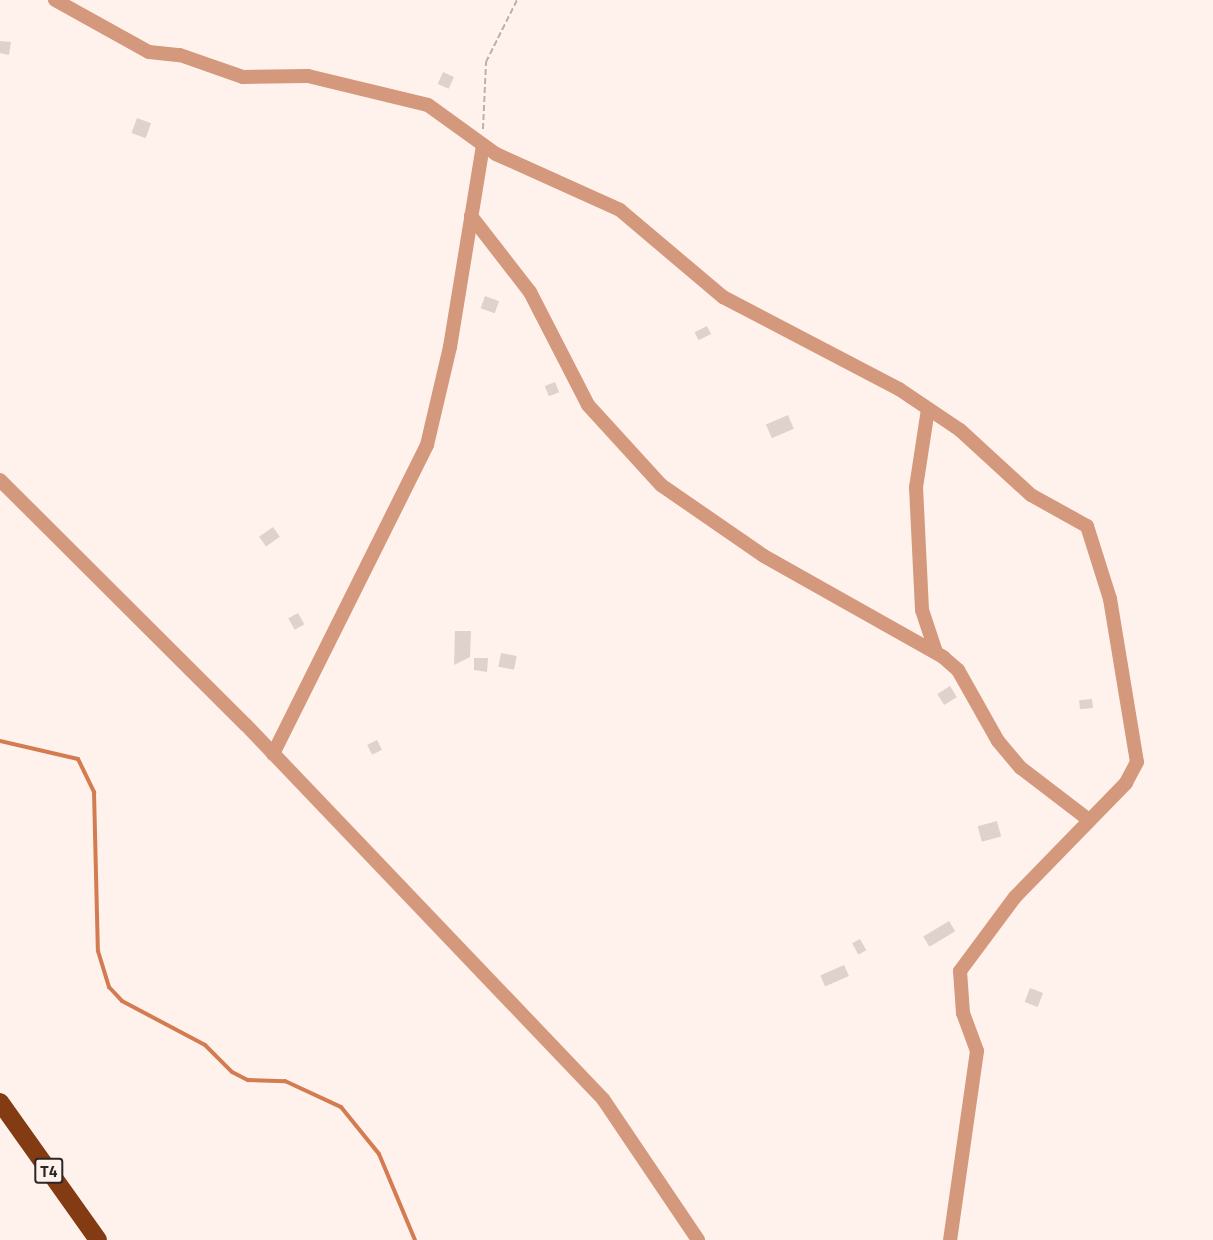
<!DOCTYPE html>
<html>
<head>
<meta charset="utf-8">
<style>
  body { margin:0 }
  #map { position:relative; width:1213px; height:1240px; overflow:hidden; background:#fff2ec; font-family:"Titillium Web",sans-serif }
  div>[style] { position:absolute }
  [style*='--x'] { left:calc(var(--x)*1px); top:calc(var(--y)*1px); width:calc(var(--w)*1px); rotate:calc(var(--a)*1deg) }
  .stream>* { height:4px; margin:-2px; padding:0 2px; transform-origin:2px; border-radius:2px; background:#d47c51 }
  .building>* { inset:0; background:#dfd2cd; transform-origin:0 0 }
  .path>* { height:2px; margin-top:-1px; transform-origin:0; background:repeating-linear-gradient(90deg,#bab0ab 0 6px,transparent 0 9px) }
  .minor>* { height:14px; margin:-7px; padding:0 7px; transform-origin:7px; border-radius:7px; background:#d4987c }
  .highway>* { height:18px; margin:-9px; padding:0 9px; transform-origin:9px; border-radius:9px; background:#823b13 }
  span { translate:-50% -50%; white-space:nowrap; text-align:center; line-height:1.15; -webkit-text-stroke:6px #fff2ec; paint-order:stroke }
  .shield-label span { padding:2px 4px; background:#fff2ec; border:2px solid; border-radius:4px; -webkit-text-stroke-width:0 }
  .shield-label { font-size:16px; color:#2c2725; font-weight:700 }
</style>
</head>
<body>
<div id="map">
  <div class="stream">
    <div style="--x:0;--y:741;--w:80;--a:13"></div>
    <div style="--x:78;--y:759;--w:37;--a:64"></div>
    <div style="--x:94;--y:792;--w:159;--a:88.6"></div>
    <div style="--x:98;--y:951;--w:38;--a:73"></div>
    <div style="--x:109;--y:987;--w:19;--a:47"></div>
    <div style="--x:122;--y:1001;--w:94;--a:27.9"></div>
    <div style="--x:205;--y:1045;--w:38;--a:45"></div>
    <div style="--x:232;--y:1072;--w:18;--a:27"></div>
    <div style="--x:248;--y:1080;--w:37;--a:2"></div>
    <div style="--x:285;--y:1081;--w:62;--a:24.9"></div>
    <div style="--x:341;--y:1107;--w:60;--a:51"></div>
    <div style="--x:379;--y:1154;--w:93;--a:67.3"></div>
  </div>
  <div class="building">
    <div style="clip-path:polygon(0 41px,11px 42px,9px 55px,0 53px)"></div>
    <div style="left:443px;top:72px;width:12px;height:13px;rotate:24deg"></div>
    <div style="left:137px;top:118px;width:15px;height:16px;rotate:20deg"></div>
    <div style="left:485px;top:296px;width:15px;height:13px;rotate:20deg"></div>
    <div style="left:707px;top:326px;width:9px;height:14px;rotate:63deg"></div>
    <div style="left:555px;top:382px;width:11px;height:11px;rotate:68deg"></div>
    <div style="left:788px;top:415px;width:15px;height:24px;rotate:67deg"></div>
    <div style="left:273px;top:527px;width:12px;height:17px;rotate:55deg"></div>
    <div style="left:298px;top:613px;width:13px;height:11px;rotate:61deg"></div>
    <div style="clip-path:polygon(455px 631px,471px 631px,470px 657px,454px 665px)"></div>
    <div style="left:501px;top:653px;width:16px;height:14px;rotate:11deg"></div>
    <div style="clip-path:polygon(474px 658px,488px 658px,487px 672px,474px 670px)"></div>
    <div style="left:950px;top:686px;width:13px;height:15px;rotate:58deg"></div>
    <div style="left:1092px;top:699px;width:9px;height:13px;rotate:84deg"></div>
    <div style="left:377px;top:740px;width:11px;height:11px;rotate:63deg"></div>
    <div style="left:997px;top:821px;width:16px;height:20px;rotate:75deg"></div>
    <div style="left:949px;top:921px;width:12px;height:30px;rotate:59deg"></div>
    <div style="left:860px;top:939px;width:13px;height:9px;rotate:61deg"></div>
    <div style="left:844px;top:965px;width:12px;height:26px;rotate:66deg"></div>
    <div style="left:1030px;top:988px;width:14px;height:15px;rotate:21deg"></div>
  </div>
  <div class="path">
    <div style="--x:483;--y:129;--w:67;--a:-87.4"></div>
    <div style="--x:486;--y:62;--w:69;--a:-63.4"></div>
  </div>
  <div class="minor">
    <div style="--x:55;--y:0;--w:107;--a:29"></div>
    <div style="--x:149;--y:52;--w:31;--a:6"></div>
    <div style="--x:180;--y:55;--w:67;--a:19.2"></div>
    <div style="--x:243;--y:77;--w:65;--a:-0.9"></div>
    <div style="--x:308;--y:76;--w:123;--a:13.6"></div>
    <div style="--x:428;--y:105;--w:84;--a:35.8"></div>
    <div style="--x:496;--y:154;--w:136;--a:24.3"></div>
    <div style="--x:620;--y:210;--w:135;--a:40.2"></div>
    <div style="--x:723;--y:297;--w:199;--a:27.6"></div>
    <div style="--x:899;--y:389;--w:73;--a:33.9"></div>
    <div style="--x:960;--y:430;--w:96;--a:42.5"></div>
    <div style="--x:1031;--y:495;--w:64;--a:29"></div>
    <div style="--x:1087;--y:526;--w:77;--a:72.5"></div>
    <div style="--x:1110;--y:599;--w:165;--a:80.6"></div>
    <div style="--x:1137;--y:762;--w:24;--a:118"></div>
    <div style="--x:1126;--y:783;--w:159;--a:134.2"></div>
    <div style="--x:1015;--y:897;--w:92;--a:126.6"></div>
    <div style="--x:960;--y:971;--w:42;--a:85.9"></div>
    <div style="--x:963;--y:1013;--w:40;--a:69.8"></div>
    <div style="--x:977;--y:1051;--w:191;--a:98.1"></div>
    <div style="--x:471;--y:216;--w:96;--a:52.2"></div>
    <div style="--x:530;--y:292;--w:127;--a:62.8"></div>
    <div style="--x:588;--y:405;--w:108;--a:47.6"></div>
    <div style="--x:661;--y:485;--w:125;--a:34.6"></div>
    <div style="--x:764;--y:556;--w:206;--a:29.4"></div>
    <div style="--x:943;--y:657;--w:20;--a:41"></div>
    <div style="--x:958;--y:670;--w:81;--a:60.6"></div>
    <div style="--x:998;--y:741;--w:35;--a:50"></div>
    <div style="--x:1021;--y:768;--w:86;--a:37.4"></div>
    <div style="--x:928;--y:409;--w:79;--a:98.7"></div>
    <div style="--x:916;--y:487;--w:123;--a:87.2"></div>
    <div style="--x:922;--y:610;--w:44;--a:71.6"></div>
    <div style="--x:0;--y:480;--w:347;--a:44.9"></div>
    <div style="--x:246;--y:725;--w:517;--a:46.33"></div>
    <div style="--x:603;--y:1099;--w:170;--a:56"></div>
    <div style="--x:273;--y:754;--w:345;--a:-63.5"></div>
    <div style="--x:427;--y:445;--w:101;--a:-76.8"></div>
    <div style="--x:450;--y:347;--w:204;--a:-80.7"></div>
  </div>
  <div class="highway">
    <div style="--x:0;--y:1102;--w:169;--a:54.6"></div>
  </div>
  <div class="shield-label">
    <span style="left:49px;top:1171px">T4</span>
  </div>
</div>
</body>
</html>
